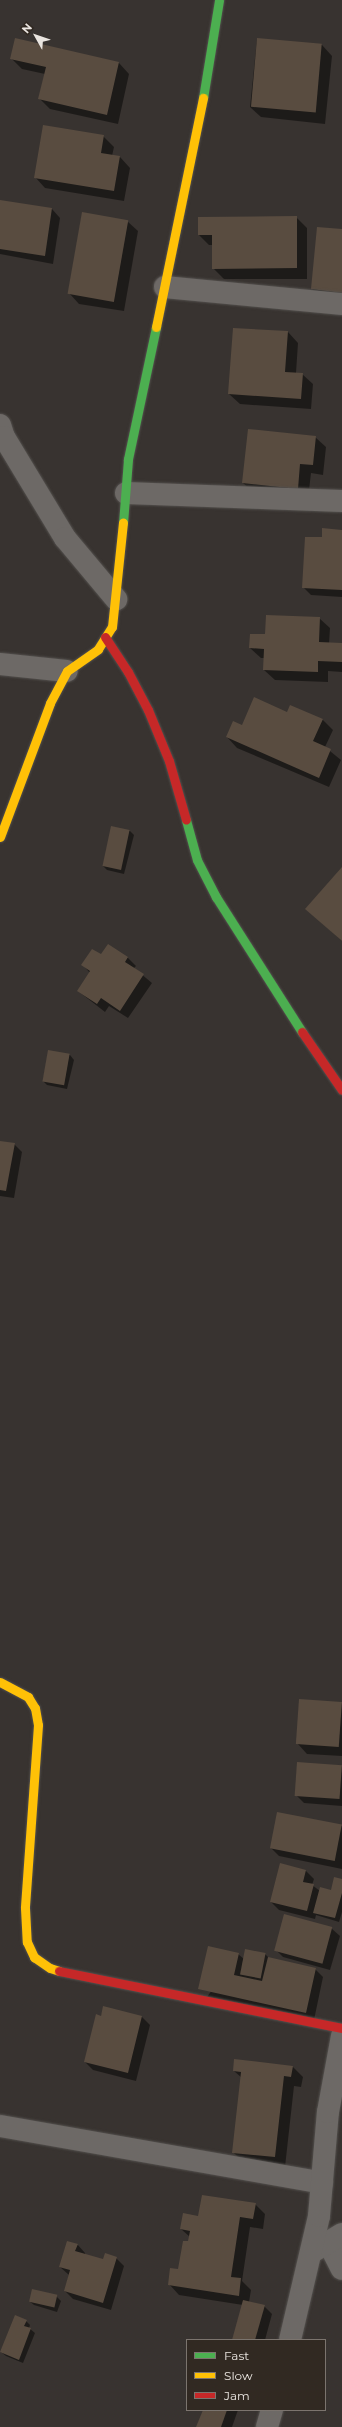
<!DOCTYPE html>
<html>
<head>
<meta charset="utf-8">
<style>
  body { margin:0 }
  #map { position:relative; width:342px; height:2427px; overflow:hidden; background:#383330; font-family:Montserrat,sans-serif }
  div>[style] { position:absolute }
  [style*='--x'] { left:calc(var(--x)*1px); top:calc(var(--y)*1px); width:calc(var(--w)*1px); rotate:calc(var(--a)*1deg) }
  .shadow>* { inset:0; background:#0007 }
  .building>* { inset:0; background:#594c40; transform-origin:0 0 }
  .roads { filter:drop-shadow(0 0 1px #53504d) drop-shadow(0 0 1px #53504d) }
  .street>* { height:22px; margin:-11px; padding:0 11px; transform-origin:11px; border-radius:11px; background:#6d6966 }
  .fast>* { height:9px; margin:-4.5px; padding:0 4.5px; transform-origin:4.5px; border-radius:4.5px; background:#4caf50 }
  .slow>* { height:9px; margin:-4.5px; padding:0 4.5px; transform-origin:4.5px; border-radius:4.5px; background:#ffc107 }
  .jam>* { height:9px; margin:-4.5px; padding:0 4.5px; transform-origin:4.5px; border-radius:4.5px; background:#c62828 }
  span { translate:-50% -50%; white-space:nowrap; text-align:center; line-height:1.15; -webkit-text-stroke:3px #312922; paint-order:stroke }
  .legend { position:absolute; left:186px; top:2339px; width:140px; height:72px; box-sizing:border-box; background:#312922; border:1px solid #7b746e; margin:0; padding:5px 7px; list-style:none; font-size:12px; color:#eae5e0 }
  .legend li { display:flex; align-items:center; gap:8px; height:20px }
  .legend b { width:20px; border:1px solid #7b746e }
  .north { position:absolute; left:16px; top:16px; width:40px; height:40px; -webkit-text-stroke:3px #312922; paint-order:stroke; rotate:310deg; font-size:11px; font-weight:700; line-height:16px; text-align:center; color:#eae5e0 }
  .north::after { content:''; display:block; margin:auto; width:14px; height:18px; background:#eae5e0; clip-path:polygon(50% 0,100% 100%,50% 72%,0 100%) }
</style>
</head>
<body>
<div id="map">
  <div class="shadow">
    <div style="clip-path:polygon(16px 39px,119px 63px,129px 74px,118px 124px,50px 109px,39px 98px,45px 74px,22px 69px,11px 58px)"></div>
    <div style="clip-path:polygon(257px 39px,322px 45px,332px 56px,325px 124px,261px 117px,250px 107px)"></div>
    <div style="clip-path:polygon(103px 136px,114px 147px,112px 156px,120px 157px,130px 168px,124px 201px,45px 188px,35px 177px)"></div>
    <div style="clip-path:polygon(0 201px,52px 209px,60px 218px,53px 264px,0 254px)"></div>
    <div style="clip-path:polygon(296px 217px,307px 228px,307px 279px,224px 279px,213px 268px,213px 245px,209px 245px,199px 235px)"></div>
    <div style="clip-path:polygon(127px 221px,138px 231px,124px 311px,79px 304px,69px 293px)"></div>
    <div style="clip-path:polygon(342px 230px,342px 301px,322px 299px,312px 289px)"></div>
    <div style="clip-path:polygon(288px 332px,298px 343px,296px 373px,302px 374px,313px 384px,311px 409px,240px 404px,229px 394px)"></div>
    <div style="clip-path:polygon(315px 437px,326px 447px,323px 475px,311px 473px,308px 499px,254px 493px,243px 483px)"></div>
    <div style="clip-path:polygon(342px 531px,342px 597px,311px 595px,303px 587px,323px 538px)"></div>
    <div style="clip-path:polygon(319px 618px,330px 628px,329px 644px,342px 644px,342px 672px,328px 671px,328px 682px,275px 680px,264px 670px,265px 658px,261px 658px,250px 648px,266px 635px)"></div>
    <div style="clip-path:polygon(288px 713px,322px 719px,333px 730px,325px 747px,341px 760px,329px 787px,237px 748px,227px 737px,242px 726px)"></div>
    <div style="clip-path:polygon(112px 827px,130px 831px,134px 835px,124px 874px,107px 870px,103px 866px)"></div>
    <div style="clip-path:polygon(342px 869px,342px 941px,307px 909px)"></div>
    <div style="clip-path:polygon(108px 946px,128px 958px,136px 966px,134px 968px,152px 983px,128px 1018px,109px 1006px,105px 1012px,78px 991px,90px 973px,83px 965px,102px 956px)"></div>
    <div style="clip-path:polygon(49px 1051px,70px 1055px,74px 1060px,67px 1089px,47px 1085px,43px 1081px)"></div>
    <div style="clip-path:polygon(0 1142px,14px 1144px,22px 1152px,14px 1198px,0 1196px)"></div>
    <div style="clip-path:polygon(342px 1703px,342px 1756px,307px 1754px,297px 1743px)"></div>
    <div style="clip-path:polygon(342px 1766px,342px 1806px,304px 1803px,296px 1795px)"></div>
    <div style="clip-path:polygon(278px 1813px,342px 1826px,342px 1869px,279px 1856px,271px 1848px)"></div>
    <div style="clip-path:polygon(281px 1864px,306px 1871px,314px 1879px,312px 1885px,320px 1891px,331px 1891px,342px 1880px,342px 1912px,339px 1922px,316px 1915px,315px 1919px,279px 1910px,271px 1902px)"></div>
    <div style="clip-path:polygon(331px 1928px,340px 1936px,330px 1970px,283px 1957px,275px 1949px)"></div>
    <div style="clip-path:polygon(238px 1954px,244px 1959px,265px 1954px,269px 1958px,315px 1969px,323px 1977px,314px 2020px,207px 1997px)"></div>
    <div style="clip-path:polygon(104px 2008px,142px 2017px,150px 2025px,136px 2081px,93px 2070px,85px 2062px)"></div>
    <div style="clip-path:polygon(292px 2066px,303px 2077px,301px 2087px,294px 2086px,285px 2167px,244px 2163px,233px 2152px,242px 2078px,234px 2071px)"></div>
    <div style="clip-path:polygon(255px 2204px,265px 2214px,263px 2229px,250px 2227px,242px 2281px,251px 2290px,249px 2302px,264px 2306px,272px 2314px,265px 2340px,233px 2340px,243px 2305px,179px 2295px,169px 2284px,179px 2270px,189px 2243px,190px 2237px,181px 2229px,199px 2217px)"></div>
    <div style="clip-path:polygon(77px 2244px,85px 2253px,85px 2255px,104px 2260px,116px 2258px,124px 2266px,111px 2310px,73px 2299px,65px 2291px,69px 2275px,60px 2267px)"></div>
    <div style="clip-path:polygon(56px 2296px,61px 2301px,57px 2312px,34px 2305px,29px 2301px)"></div>
    <div style="clip-path:polygon(26px 2321px,30px 2325px,29px 2328px,35px 2333px,23px 2363px,6px 2356px,1px 2352px)"></div>
    <div style="clip-path:polygon(204px 2410px,238px 2410px,232px 2427px,198px 2427px)"></div>
  </div>
  <div class="building">
    <div style="clip-path:polygon(15px 38px,119px 62px,107px 115px,38px 99px,46px 67px,10px 59px)"></div>
    <div style="left:257px;top:38px;width:65px;height:69px;rotate:5deg"></div>
    <div style="clip-path:polygon(43px 125px,104px 135px,101px 153px,120px 156px,114px 191px,34px 178px)"></div>
    <div style="clip-path:polygon(0 200px,52px 208px,45px 256px,0 249px)"></div>
    <div style="left:82px;top:212px;width:47px;height:83px;rotate:10deg"></div>
    <div style="clip-path:polygon(297px 216px,297px 268px,212px 269px,212px 235px,198px 235px,198px 217px)"></div>
    <div style="clip-path:polygon(317px 227px,342px 229px,342px 293px,311px 289px)"></div>
    <div style="clip-path:polygon(233px 328px,288px 331px,285px 372px,303px 373px,301px 399px,228px 394px)"></div>
    <div style="clip-path:polygon(248px 429px,316px 436px,313px 465px,300px 464px,298px 489px,242px 483px)"></div>
    <div style="clip-path:polygon(322px 528px,342px 530px,342px 590px,302px 588px,305px 537px,322px 537px)"></div>
    <div style="clip-path:polygon(266px 615px,320px 617px,319px 642px,342px 643px,342px 662px,318px 661px,318px 672px,263px 670px,264px 649px,249px 648px,250px 634px,265px 634px)"></div>
    <div style="clip-path:polygon(254px 697px,287px 712px,290px 705px,323px 719px,313px 741px,331px 749px,319px 778px,226px 737px,233px 721px,242px 725px)"></div>
    <div style="left:111px;top:826px;width:19px;height:41px;rotate:12deg"></div>
    <div style="clip-path:polygon(342px 867px,342px 941px,305px 909px)"></div>
    <div style="clip-path:polygon(108px 944px,128px 957px,125px 962px,144px 974px,120px 1011px,101px 998px,97px 1004px,77px 991px,90px 971px,81px 965px,92px 949px,101px 954px)"></div>
    <div style="left:48px;top:1050px;width:22px;height:32px;rotate:10deg"></div>
    <div style="clip-path:polygon(0 1141px,15px 1143px,6px 1191px,0 1190px)"></div>
    <div style="left:299px;top:1699px;width:43px;height:45px;rotate:4deg"></div>
    <div style="left:297px;top:1762px;width:45px;height:34px;rotate:4deg"></div>
    <div style="left:277px;top:1812px;width:66px;height:37px;rotate:11deg"></div>
    <div style="clip-path:polygon(280px 1863px,306px 1870px,303px 1882px,314px 1884px,307px 1911px,270px 1902px)"></div>
    <div style="clip-path:polygon(334px 1877px,342px 1879px,342px 1893px,335px 1918px,313px 1913px,320px 1887px,331px 1890px)"></div>
    <div style="left:284px;top:1914px;width:50px;height:38px;rotate:15deg"></div>
    <div style="clip-path:polygon(208px 1946px,239px 1953px,234px 1975px,262px 1981px,268px 1957px,316px 1968px,306px 2013px,198px 1989px)"></div>
    <div style="left:245px;top:1949px;width:21px;height:26px;rotate:11deg"></div>
    <div style="clip-path:polygon(103px 2006px,142px 2016px,128px 2073px,84px 2062px,96px 2014px,101px 2016px)"></div>
    <div style="clip-path:polygon(234px 2059px,293px 2066px,291px 2077px,284px 2076px,275px 2157px,232px 2153px,241px 2072px,233px 2071px)"></div>
    <div style="clip-path:polygon(202px 2195px,256px 2203px,253px 2219px,240px 2217px,231px 2277px,241px 2278px,239px 2296px,168px 2285px,170px 2268px,178px 2269px,183px 2241px,188px 2241px,190px 2231px,180px 2229px,183px 2213px,198px 2216px)"></div>
    <div style="clip-path:polygon(67px 2241px,78px 2244px,75px 2251px,103px 2259px,105px 2253px,117px 2257px,103px 2303px,64px 2291px,70px 2270px,59px 2267px)"></div>
    <div style="left:32px;top:2289px;width:26px;height:13px;rotate:13deg"></div>
    <div style="clip-path:polygon(243px 2300px,265px 2305px,255px 2340px,232px 2340px)"></div>
    <div style="clip-path:polygon(15px 2315px,27px 2320px,24px 2326px,31px 2328px,19px 2360px,0 2352px)"></div>
    <div style="clip-path:polygon(203px 2410px,227px 2410px,221px 2427px,196px 2427px)"></div>
  </div>
  <div class="roads">
    <div class="street">
      <div style="--x:165;--y:287;--w:178;--a:5.5"></div>
      <div style="--x:0;--y:425;--w:13;--a:72"></div>
      <div style="--x:4;--y:437;--w:118;--a:58.9"></div>
      <div style="--x:65;--y:538;--w:80;--a:50.1"></div>
      <div style="--x:126;--y:493;--w:216;--a:2.1"></div>
      <div style="--x:0;--y:664;--w:67;--a:6"></div>
      <div style="--x:0;--y:2126;--w:327;--a:10"></div>
      <div style="--x:328;--y:2242;--w:30;--a:63"></div>
      <div style="--x:312;--y:2252;--w:35;--a:-31"></div>
      <div style="--x:290;--y:2340;--w:127;--a:-76.8"></div>
      <div style="--x:319;--y:2216;--w:104;--a:-85.1"></div>
      <div style="--x:328;--y:2112;--w:77;--a:-79.6"></div>
      <div style="--x:267;--y:2427;--w:18;--a:-74"></div>
    </div>
    <div class="fast">
      <div style="--x:203;--y:98;--w:99;--a:-80.7"></div>
      <div style="--x:123;--y:523;--w:64;--a:-85.5"></div>
      <div style="--x:128;--y:459;--w:135;--a:-78"></div>
      <div style="--x:186;--y:820;--w:41;--a:74.6"></div>
      <div style="--x:197;--y:860;--w:42;--a:62.8"></div>
      <div style="--x:216;--y:897;--w:160;--a:57.5"></div>
    </div>
    <div class="slow">
      <div style="--x:156;--y:327;--w:234;--a:-78.4"></div>
      <div style="--x:0;--y:837;--w:143;--a:-69.5"></div>
      <div style="--x:50;--y:703;--w:36;--a:-62"></div>
      <div style="--x:67;--y:671;--w:38;--a:-35"></div>
      <div style="--x:98;--y:649;--w:26;--a:-58"></div>
      <div style="--x:112;--y:627;--w:105;--a:-84"></div>
      <div style="--x:0;--y:1682;--w:32;--a:28"></div>
      <div style="--x:28;--y:1697;--w:13;--a:58"></div>
      <div style="--x:35;--y:1708;--w:17;--a:80"></div>
      <div style="--x:38;--y:1725;--w:183;--a:94.1"></div>
      <div style="--x:25;--y:1908;--w:34;--a:87"></div>
      <div style="--x:27;--y:1942;--w:17;--a:65"></div>
      <div style="--x:34;--y:1957;--w:19;--a:35"></div>
      <div style="--x:50;--y:1968;--w:9;--a:18"></div>
    </div>
    <div class="jam">
      <div style="--x:105;--y:637;--w:42;--a:56.7"></div>
      <div style="--x:128;--y:672;--w:43;--a:62.2"></div>
      <div style="--x:148;--y:710;--w:55;--a:67.6"></div>
      <div style="--x:169;--y:761;--w:61;--a:73.9"></div>
      <div style="--x:302;--y:1032;--w:70;--a:55.4"></div>
      <div style="--x:59;--y:1971;--w:289;--a:11.4"></div>
    </div>
  </div>
  <ul class="legend">
  <li><b style="height:5px;background:#4caf50"></b>Fast</li>
  <li><b style="height:5px;background:#ffc107"></b>Slow</li>
  <li><b style="height:5px;background:#c62828"></b>Jam</li>
  </ul>
  <div class="north">N</div>
</div>
</body>
</html>
